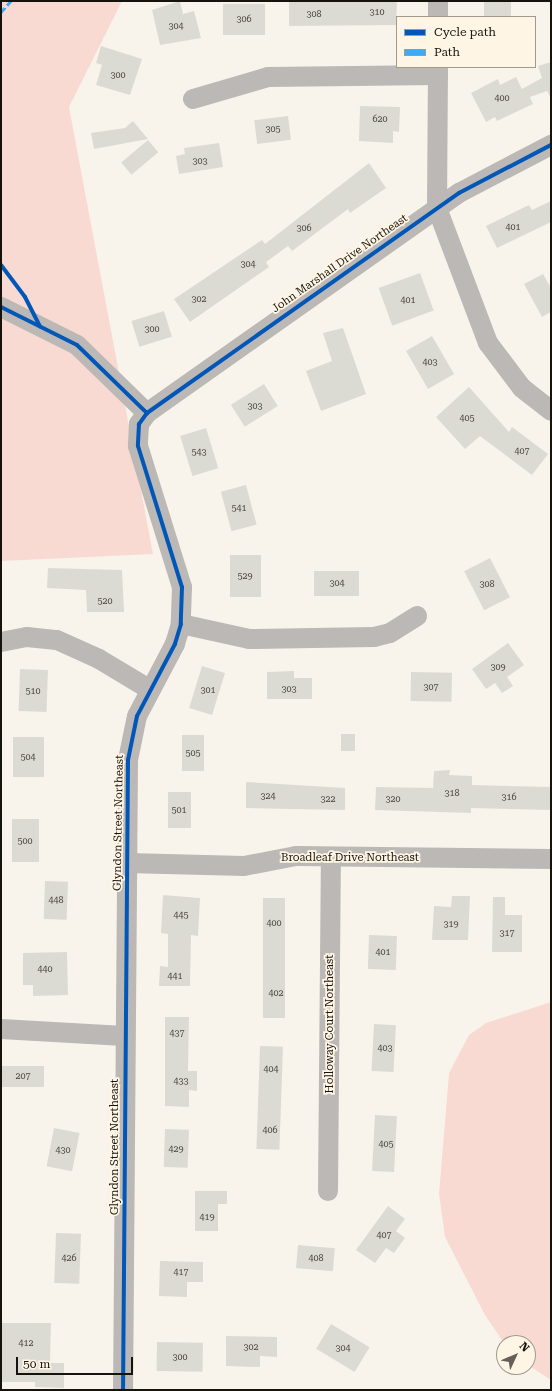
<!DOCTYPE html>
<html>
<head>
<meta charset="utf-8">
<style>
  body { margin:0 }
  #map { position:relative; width:552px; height:1391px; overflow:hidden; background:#f8f4eb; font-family:"Roboto Serif",serif }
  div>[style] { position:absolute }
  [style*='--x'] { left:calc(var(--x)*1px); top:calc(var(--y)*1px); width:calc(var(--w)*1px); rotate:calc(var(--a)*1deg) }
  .green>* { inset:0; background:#f8dad3 }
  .building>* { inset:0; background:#dcdbd3; transform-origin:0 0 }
  .minor>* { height:20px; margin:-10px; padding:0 10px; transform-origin:10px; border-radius:10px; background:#bbb8b5 }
  .quiet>* { height:3px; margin-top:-1.5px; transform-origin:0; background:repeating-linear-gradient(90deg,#3fa9f5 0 6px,transparent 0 9px) }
  .cycleway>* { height:4px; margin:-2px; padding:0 2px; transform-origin:2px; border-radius:2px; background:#0057b8 }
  span { translate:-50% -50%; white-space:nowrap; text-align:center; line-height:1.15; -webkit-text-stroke:3.5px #fef5e5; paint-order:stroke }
  .number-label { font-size:9px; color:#48453f }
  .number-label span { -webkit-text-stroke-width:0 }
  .street-label { font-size:11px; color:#16120c }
  .frame { position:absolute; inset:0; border:2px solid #16120c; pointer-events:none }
  .legend { position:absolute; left:396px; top:16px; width:140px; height:52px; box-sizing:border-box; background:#fef5e5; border:1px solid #a19a8e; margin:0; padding:5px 7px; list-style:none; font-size:12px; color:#16120c }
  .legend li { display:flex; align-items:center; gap:8px; height:20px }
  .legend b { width:20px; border:1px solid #a19a8e }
  .north { position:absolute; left:496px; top:1335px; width:40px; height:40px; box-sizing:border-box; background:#fef5e5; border:1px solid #a19a8e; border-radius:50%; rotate:46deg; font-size:11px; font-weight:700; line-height:16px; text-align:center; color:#16120c }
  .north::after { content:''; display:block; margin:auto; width:14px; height:18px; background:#65615a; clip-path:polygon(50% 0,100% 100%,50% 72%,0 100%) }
  .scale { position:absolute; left:16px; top:1357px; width:117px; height:18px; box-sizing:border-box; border:2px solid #16120c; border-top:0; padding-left:5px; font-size:12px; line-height:14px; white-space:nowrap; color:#16120c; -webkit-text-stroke:3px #fef5e5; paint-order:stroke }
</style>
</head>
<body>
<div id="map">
  <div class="green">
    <div style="clip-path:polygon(1px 1px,122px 1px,69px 107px,153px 554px,1px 561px)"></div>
    <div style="clip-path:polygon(551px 1002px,551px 1380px,528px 1365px,528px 1343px,504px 1343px,485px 1315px,445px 1237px,439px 1194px,449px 1073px,469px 1035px,486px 1023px)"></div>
  </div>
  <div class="building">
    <div style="clip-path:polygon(180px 1px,183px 14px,194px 11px,201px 38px,160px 45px,152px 10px)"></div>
    <div style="clip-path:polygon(358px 1px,397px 1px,396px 25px,289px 26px,289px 2px)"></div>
    <div style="left:484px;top:1px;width:27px;height:16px"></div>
    <div style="left:223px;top:4px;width:42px;height:31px"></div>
    <div style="clip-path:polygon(101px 46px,142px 59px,130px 95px,96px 85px,102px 65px,96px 63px)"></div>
    <div style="clip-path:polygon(551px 62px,551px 98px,547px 91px,530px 97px,533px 104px,497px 121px,495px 117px,486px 122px,471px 93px,498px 79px,500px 85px,516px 77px,522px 89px,542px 78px,538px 66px)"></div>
    <div style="clip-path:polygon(360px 106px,400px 107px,399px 132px,393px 131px,393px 143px,359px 141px)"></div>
    <div style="left:288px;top:116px;width:24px;height:34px;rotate:83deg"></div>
    <div style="clip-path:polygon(133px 121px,148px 139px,94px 149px,91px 133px,125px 128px)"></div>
    <div style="left:148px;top:140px;width:16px;height:35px;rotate:50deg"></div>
    <div style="clip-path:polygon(219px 143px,223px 167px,179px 174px,176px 156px,185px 154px,184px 148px)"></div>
    <div style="clip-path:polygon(369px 163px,386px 188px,350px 213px,348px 209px,292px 251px,288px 246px,266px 262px,269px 267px,190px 322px,174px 299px,262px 240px,265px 244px)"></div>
    <div style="clip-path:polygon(551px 201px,551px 222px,497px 248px,486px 226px,529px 205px,532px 210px)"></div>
    <div style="left:420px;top:273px;width:40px;height:44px;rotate:70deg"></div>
    <div style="clip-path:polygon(543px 274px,551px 288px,551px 312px,542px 317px,524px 284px)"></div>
    <div style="left:164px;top:311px;width:27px;height:34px;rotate:73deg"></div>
    <div style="clip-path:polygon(343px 328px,366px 394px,321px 411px,306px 371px,332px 361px,323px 333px)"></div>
    <div style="left:432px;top:336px;width:44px;height:30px;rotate:60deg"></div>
    <div style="left:264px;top:384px;width:26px;height:39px;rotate:58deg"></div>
    <div style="clip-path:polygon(469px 387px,509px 432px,512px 427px,548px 454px,532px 475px,480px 436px,465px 449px,436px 417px)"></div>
    <div style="left:206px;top:428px;width:42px;height:27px;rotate:73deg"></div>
    <div style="left:246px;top:485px;width:41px;height:26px;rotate:75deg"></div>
    <div style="left:230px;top:555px;width:31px;height:42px"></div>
    <div style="left:490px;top:558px;width:44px;height:29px;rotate:63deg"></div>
    <div style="clip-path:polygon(48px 568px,122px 570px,124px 612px,87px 612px,86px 590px,47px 588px)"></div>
    <div style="left:314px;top:571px;width:45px;height:25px"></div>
    <div style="clip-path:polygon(508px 643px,524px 665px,507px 677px,513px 686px,502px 693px,495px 683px,486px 689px,472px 669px)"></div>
    <div style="left:202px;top:666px;width:24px;height:44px;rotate:17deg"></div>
    <div style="left:20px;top:669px;width:28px;height:42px;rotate:2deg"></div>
    <div style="clip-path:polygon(294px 671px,294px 678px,312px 678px,312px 699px,267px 699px,267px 672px)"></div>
    <div style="left:411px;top:672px;width:41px;height:29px;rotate:1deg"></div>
    <div style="left:341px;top:734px;width:14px;height:17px"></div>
    <div style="left:182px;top:735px;width:22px;height:36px"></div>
    <div style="left:13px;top:737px;width:31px;height:40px"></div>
    <div style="clip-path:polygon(450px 770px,449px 775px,472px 776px,472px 785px,551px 787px,551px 810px,471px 808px,471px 813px,375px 810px,376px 787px,433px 788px,434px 771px)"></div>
    <div style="clip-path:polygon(246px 782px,345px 788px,345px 810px,246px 808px)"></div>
    <div style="left:168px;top:792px;width:23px;height:36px"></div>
    <div style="left:12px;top:819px;width:27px;height:43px"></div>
    <div style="left:45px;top:881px;width:23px;height:38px;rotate:2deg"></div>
    <div style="clip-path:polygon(163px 895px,200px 898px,198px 936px,191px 935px,190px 986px,159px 986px,160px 966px,168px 967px,168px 934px,161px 933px)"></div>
    <div style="clip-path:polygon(452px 896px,470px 896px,468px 940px,432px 940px,434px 906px,451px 907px)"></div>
    <div style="clip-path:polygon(493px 897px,505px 897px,505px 915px,522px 915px,522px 952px,492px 952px)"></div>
    <div style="left:263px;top:898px;width:22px;height:120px"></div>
    <div style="left:369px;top:935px;width:28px;height:34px;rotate:2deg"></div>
    <div style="clip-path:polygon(67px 952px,68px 995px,33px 996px,33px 985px,23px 985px,23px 953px)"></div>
    <div style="clip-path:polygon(165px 1017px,189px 1017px,188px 1071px,197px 1071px,197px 1091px,189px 1090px,189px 1107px,165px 1106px)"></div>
    <div style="left:374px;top:1024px;width:22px;height:47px;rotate:3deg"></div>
    <div style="left:260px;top:1046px;width:23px;height:103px;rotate:2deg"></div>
    <div style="left:1px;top:1066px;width:43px;height:21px"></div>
    <div style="left:375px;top:1115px;width:22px;height:56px;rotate:3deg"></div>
    <div style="left:54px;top:1128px;width:26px;height:39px;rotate:11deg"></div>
    <div style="left:165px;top:1129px;width:24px;height:38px;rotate:2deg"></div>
    <div style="clip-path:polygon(195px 1191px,227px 1191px,227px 1204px,218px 1204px,218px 1231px,195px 1231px)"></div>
    <div style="clip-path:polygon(388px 1206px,405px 1219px,396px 1231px,405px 1238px,394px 1253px,386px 1248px,375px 1263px,356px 1250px)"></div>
    <div style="left:56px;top:1233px;width:25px;height:50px;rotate:2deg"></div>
    <div style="left:298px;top:1245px;width:37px;height:23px;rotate:5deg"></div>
    <div style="clip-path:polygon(160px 1261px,203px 1262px,203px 1282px,187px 1282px,187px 1297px,159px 1296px)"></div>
    <div style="clip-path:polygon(1px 1323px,51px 1323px,50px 1363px,64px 1363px,64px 1388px,35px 1387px,35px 1382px,1px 1382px)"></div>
    <div style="left:331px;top:1324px;width:45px;height:29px;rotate:31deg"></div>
    <div style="clip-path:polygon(226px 1336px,277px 1337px,277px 1357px,260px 1356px,260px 1367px,226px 1366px)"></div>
    <div style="left:157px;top:1342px;width:46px;height:29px;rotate:1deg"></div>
  </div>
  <div class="minor">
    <div style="--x:438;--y:17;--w:16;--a:-90"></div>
    <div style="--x:438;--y:67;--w:141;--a:90.4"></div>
    <div style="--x:437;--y:208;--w:144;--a:69.3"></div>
    <div style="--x:488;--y:343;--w:56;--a:52.9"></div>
    <div style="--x:522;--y:388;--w:37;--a:38"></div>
    <div style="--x:193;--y:99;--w:78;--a:-16.3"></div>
    <div style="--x:268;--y:77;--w:170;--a:-0.7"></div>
    <div style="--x:1;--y:307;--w:85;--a:26.6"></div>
    <div style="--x:77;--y:345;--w:98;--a:44.2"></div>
    <div style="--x:147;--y:413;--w:14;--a:126"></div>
    <div style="--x:139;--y:424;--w:22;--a:93"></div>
    <div style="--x:138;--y:446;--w:148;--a:72.7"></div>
    <div style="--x:182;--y:587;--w:37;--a:92"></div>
    <div style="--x:181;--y:624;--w:21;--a:107"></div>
    <div style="--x:175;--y:644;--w:81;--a:117.8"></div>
    <div style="--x:137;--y:716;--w:45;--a:101.6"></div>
    <div style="--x:128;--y:760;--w:630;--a:90.45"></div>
    <div style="--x:147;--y:413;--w:382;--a:-35.2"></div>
    <div style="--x:459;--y:193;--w:104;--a:-27.6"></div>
    <div style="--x:181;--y:624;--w:70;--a:12.4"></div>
    <div style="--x:249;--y:639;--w:125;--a:-0.9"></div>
    <div style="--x:374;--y:637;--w:16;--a:-14"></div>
    <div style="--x:390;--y:633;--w:32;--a:-32"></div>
    <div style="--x:1;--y:642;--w:26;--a:-11"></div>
    <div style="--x:27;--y:637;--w:30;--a:6"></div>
    <div style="--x:57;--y:640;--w:46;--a:24.3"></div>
    <div style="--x:99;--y:659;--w:58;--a:31"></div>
    <div style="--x:127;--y:863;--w:117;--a:1.5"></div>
    <div style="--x:244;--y:866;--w:53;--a:-10.9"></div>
    <div style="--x:296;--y:856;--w:255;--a:0.7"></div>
    <div style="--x:1;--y:1029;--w:123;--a:3.3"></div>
    <div style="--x:328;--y:1191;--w:334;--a:-89.5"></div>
  </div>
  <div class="quiet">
    <div style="--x:1;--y:12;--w:15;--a:-48"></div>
  </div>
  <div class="cycleway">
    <div style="--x:1;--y:265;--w:40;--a:53"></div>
    <div style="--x:25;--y:297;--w:33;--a:63"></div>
    <div style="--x:1;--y:307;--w:85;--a:26.6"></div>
    <div style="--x:77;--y:345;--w:98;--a:44.2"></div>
    <div style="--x:147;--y:413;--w:14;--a:126"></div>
    <div style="--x:139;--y:424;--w:22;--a:93"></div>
    <div style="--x:138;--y:446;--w:148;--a:72.7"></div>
    <div style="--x:182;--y:587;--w:37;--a:92"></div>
    <div style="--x:181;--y:624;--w:21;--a:107"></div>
    <div style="--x:175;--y:644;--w:81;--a:117.8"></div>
    <div style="--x:137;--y:716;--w:45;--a:101.6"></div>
    <div style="--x:128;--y:760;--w:630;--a:90.45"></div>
    <div style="--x:147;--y:413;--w:382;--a:-35.2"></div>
    <div style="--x:459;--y:193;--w:104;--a:-27.6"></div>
  </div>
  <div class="number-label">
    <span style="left:377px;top:12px">310</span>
    <span style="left:314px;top:14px">308</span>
    <span style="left:244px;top:19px">306</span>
    <span style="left:176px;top:26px">304</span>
    <span style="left:118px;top:75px">300</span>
    <span style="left:502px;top:98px">400</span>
    <span style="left:380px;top:119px">620</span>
    <span style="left:273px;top:129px">305</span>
    <span style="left:200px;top:161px">303</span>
    <span style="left:513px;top:227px">401</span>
    <span style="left:304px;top:228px">306</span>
    <span style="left:248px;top:264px">304</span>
    <span style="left:199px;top:299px">302</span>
    <span style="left:408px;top:300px">401</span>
    <span style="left:152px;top:329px">300</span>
    <span style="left:430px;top:362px">403</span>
    <span style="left:255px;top:406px">303</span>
    <span style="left:467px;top:418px">405</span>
    <span style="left:522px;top:451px">407</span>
    <span style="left:199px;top:452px">543</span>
    <span style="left:239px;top:508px">541</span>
    <span style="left:245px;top:576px">529</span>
    <span style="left:337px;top:583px">304</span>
    <span style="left:487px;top:584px">308</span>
    <span style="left:105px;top:601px">520</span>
    <span style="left:498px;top:667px">309</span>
    <span style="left:431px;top:687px">307</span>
    <span style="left:289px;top:689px">303</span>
    <span style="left:208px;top:690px">301</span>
    <span style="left:33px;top:691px">510</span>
    <span style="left:193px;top:753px">505</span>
    <span style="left:28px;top:757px">504</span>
    <span style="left:452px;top:793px">318</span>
    <span style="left:268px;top:796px">324</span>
    <span style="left:509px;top:797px">316</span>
    <span style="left:328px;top:799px">322</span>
    <span style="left:393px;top:799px">320</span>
    <span style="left:179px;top:810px">501</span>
    <span style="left:25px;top:841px">500</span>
    <span style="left:56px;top:900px">448</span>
    <span style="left:181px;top:915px">445</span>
    <span style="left:274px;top:923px">400</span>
    <span style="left:451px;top:924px">319</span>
    <span style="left:507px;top:933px">317</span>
    <span style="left:383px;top:952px">401</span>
    <span style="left:45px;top:969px">440</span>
    <span style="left:175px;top:976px">441</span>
    <span style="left:276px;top:993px">402</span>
    <span style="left:177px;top:1033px">437</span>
    <span style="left:385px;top:1048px">403</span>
    <span style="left:271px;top:1069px">404</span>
    <span style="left:23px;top:1076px">207</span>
    <span style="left:181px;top:1081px">433</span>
    <span style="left:270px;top:1130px">406</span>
    <span style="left:386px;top:1144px">405</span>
    <span style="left:176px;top:1149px">429</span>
    <span style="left:63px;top:1150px">430</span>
    <span style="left:207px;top:1217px">419</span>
    <span style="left:384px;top:1235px">407</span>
    <span style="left:69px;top:1258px">426</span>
    <span style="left:316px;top:1258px">408</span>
    <span style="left:181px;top:1272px">417</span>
    <span style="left:26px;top:1343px">412</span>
    <span style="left:251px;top:1347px">302</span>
    <span style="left:343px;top:1348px">304</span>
    <span style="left:180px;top:1357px">300</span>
  </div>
  <div class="street-label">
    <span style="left:340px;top:264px;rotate:-35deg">John Marshall Drive Northeast</span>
    <span style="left:119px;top:823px;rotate:-89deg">Glyndon Street Northeast</span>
    <span style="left:350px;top:858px">Broadleaf Drive Northeast</span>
    <span style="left:330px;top:1024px;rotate:-90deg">Holloway Court Northeast</span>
    <span style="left:115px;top:1147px;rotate:-90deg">Glyndon Street Northeast</span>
  </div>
  <div class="frame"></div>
  <ul class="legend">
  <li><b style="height:5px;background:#0057b8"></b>Cycle path</li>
  <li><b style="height:5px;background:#3fa9f5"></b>Path</li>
  </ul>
  <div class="north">N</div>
  <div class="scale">50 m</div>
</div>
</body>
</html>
